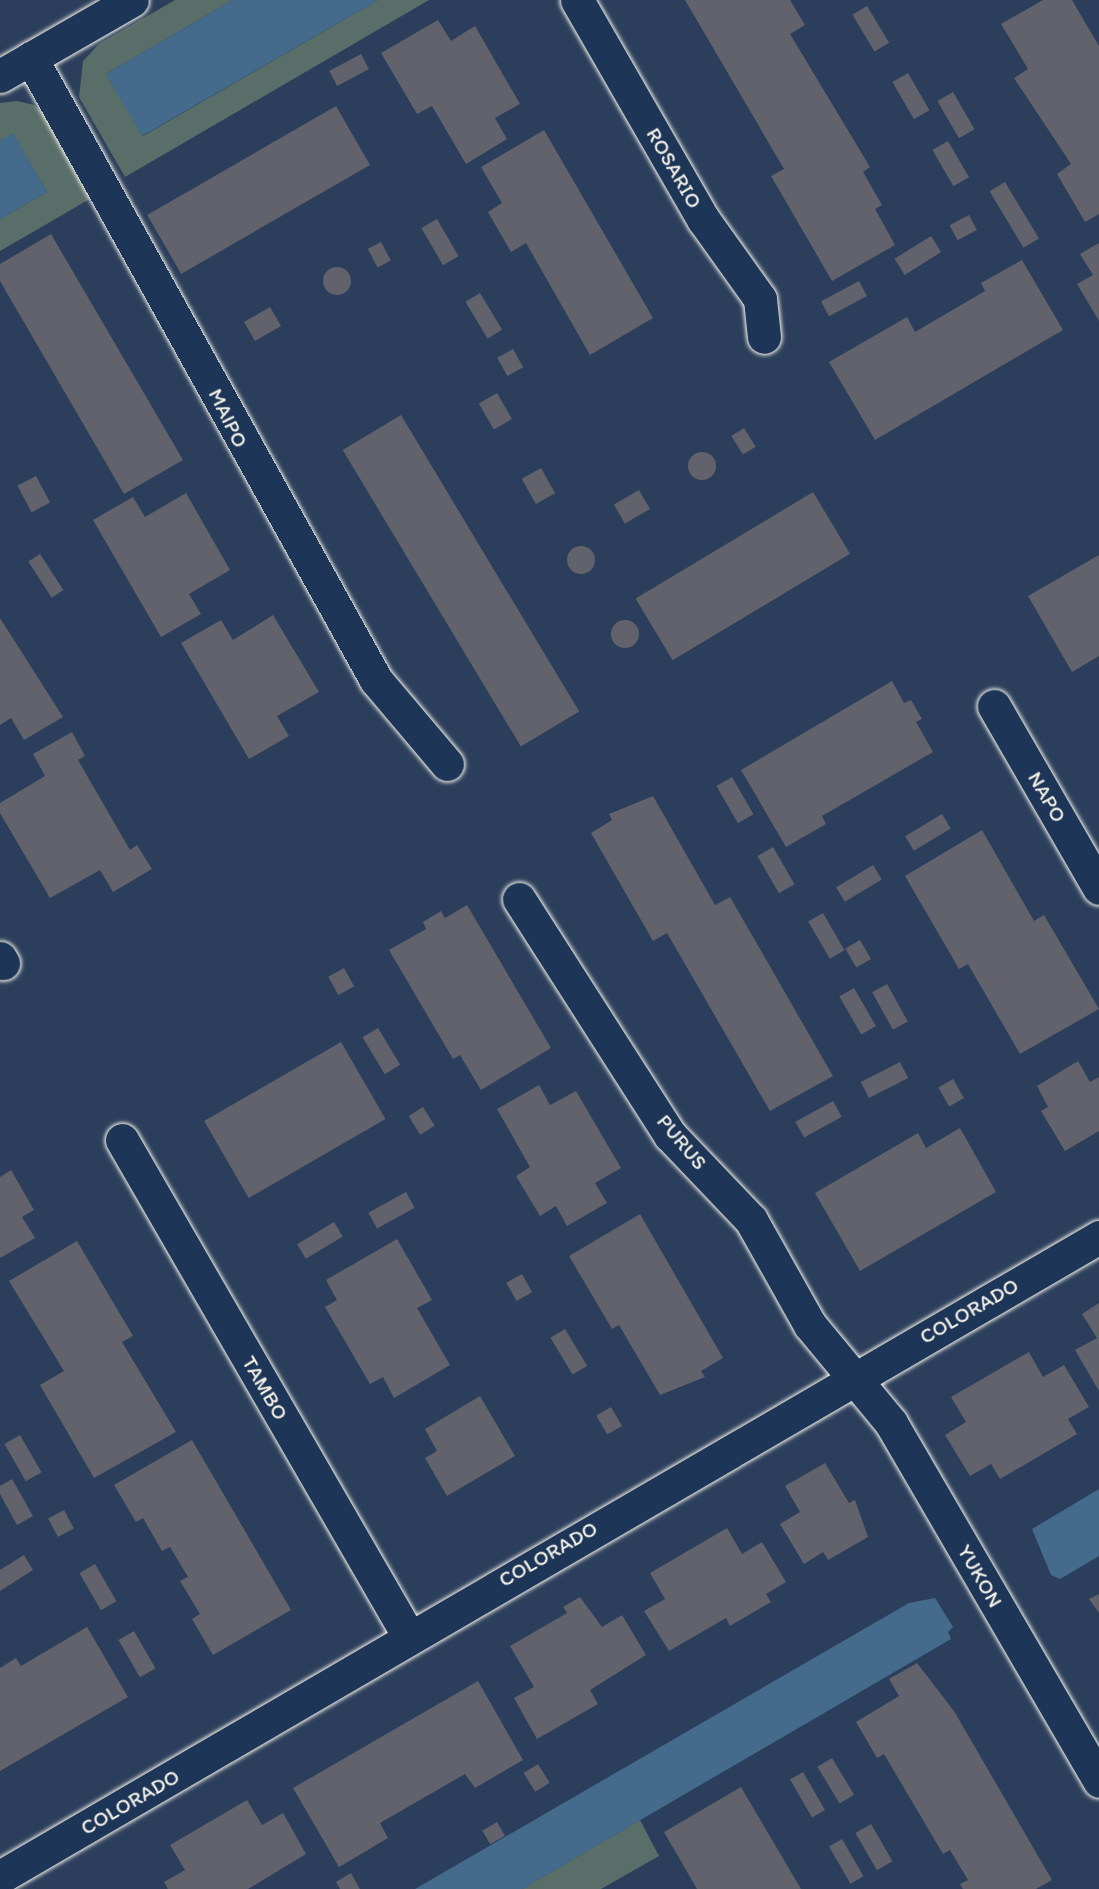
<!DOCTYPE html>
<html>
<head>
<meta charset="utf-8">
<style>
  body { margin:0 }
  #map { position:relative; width:1099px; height:1889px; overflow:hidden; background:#2b3e5b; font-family:Itim,sans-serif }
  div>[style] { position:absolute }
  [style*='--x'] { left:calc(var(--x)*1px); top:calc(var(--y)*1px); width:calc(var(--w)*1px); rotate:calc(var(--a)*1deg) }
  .green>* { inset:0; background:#5a6e69 }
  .water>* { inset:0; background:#446b8c }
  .building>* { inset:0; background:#62626c; transform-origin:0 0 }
  .round { border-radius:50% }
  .roads { filter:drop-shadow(0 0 2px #f4f1e8) drop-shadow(0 0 2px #f4f1e8) }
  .minor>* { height:33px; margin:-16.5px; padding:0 16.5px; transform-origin:16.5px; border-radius:16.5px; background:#1d3557 }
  span { translate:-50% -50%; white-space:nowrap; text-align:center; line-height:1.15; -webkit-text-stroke:5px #1d3557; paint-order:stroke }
  .street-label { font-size:21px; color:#f4f1e8 }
</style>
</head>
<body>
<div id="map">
  <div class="green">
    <div style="clip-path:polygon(175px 0,233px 0,106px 74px,143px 136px,378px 0,429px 0,125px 177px,79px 97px,83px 61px,99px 44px)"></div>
    <div style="clip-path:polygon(17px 101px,34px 105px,48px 117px,95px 196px,0 251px,0 219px,47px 192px,13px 134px,0 141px,0 103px)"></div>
    <div style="clip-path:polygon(640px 1820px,659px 1856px,601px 1889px,522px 1889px)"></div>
  </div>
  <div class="water">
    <div style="clip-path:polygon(233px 0,378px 0,142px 136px,106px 74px)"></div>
    <div style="clip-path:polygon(13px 133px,47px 192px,0 219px,0 141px)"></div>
    <div style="clip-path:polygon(1099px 1489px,1099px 1556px,1060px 1579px,1051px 1575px,1032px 1529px)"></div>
    <div style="clip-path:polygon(935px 1598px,953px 1627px,948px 1632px,951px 1639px,522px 1889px,415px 1889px,909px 1603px)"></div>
  </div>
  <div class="building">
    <div style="clip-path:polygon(685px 0,790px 0,805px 25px,790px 34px,870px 167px,863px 172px,882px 205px,875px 209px,895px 245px,832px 281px,771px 176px,784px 169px)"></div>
    <div style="clip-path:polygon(1043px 0,1072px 0,1099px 46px,1099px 214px,1085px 222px,1057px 174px,1071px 164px,1014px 78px,1028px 69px,1001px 24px)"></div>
    <div style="left:867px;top:6px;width:43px;height:17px;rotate:59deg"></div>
    <div style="clip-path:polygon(438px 20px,451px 41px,475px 26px,520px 104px,495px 118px,507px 139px,466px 164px,432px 106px,417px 114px,381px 53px)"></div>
    <div style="left:361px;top:54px;width:17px;height:36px;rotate:62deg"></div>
    <div style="left:908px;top:73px;width:43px;height:18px;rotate:60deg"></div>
    <div style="left:953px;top:92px;width:43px;height:18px;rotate:60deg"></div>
    <div style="left:336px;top:106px;width:68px;height:218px;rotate:60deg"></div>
    <div style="clip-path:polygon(544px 130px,653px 318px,590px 355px,526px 243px,511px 252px,488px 212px,502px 203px,481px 167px)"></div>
    <div style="left:948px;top:141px;width:42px;height:18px;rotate:60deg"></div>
    <div style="left:1005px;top:182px;width:66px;height:18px;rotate:59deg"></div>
    <div style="left:969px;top:215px;width:17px;height:22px;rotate:62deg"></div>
    <div style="left:437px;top:219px;width:43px;height:18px;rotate:60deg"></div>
    <div style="clip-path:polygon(51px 234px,183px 460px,124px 494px,0 281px,0 264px)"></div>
    <div style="left:931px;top:236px;width:19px;height:43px;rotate:58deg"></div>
    <div style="left:381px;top:242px;width:21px;height:15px;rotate:62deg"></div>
    <div style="clip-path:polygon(1099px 243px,1099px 321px,1077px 284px,1093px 275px,1080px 254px)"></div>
    <div style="clip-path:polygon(1022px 260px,1063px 330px,875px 440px,829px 362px,907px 317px,915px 332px,985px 291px,981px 283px)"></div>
    <div class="round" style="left:323px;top:267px;width:28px;height:28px"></div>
    <div style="left:859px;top:281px;width:17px;height:43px;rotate:62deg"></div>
    <div style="left:480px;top:293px;width:43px;height:17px;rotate:59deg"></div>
    <div style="left:270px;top:307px;width:22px;height:30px;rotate:60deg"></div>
    <div style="left:513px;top:349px;width:21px;height:18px;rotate:61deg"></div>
    <div style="left:497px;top:393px;width:30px;height:21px;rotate:60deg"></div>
    <div style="left:401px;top:415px;width:346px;height:68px;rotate:59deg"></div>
    <div style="left:744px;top:428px;width:22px;height:15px;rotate:58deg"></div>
    <div class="round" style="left:688px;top:452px;width:28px;height:28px"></div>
    <div style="left:541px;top:468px;width:29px;height:22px;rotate:61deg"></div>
    <div style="left:36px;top:476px;width:30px;height:21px;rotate:62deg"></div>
    <div style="left:639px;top:490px;width:22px;height:29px;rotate:60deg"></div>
    <div style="left:813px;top:492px;width:72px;height:207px;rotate:59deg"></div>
    <div style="clip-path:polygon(186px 493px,230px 570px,189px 594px,201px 614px,161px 637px,93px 520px,133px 497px,145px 517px)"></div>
    <div class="round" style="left:567px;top:546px;width:28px;height:28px"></div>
    <div style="left:40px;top:554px;width:43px;height:14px;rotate:57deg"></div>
    <div style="clip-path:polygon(1099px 555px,1099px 656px,1072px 672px,1028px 596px)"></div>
    <div style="clip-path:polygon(273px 615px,319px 692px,277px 716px,289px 736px,249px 759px,181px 643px,221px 620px,233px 640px)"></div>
    <div style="clip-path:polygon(0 618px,63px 717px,24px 740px,11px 718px,0 725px)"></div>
    <div class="round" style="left:611px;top:620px;width:28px;height:28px"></div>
    <div style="clip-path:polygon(892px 681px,904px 703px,911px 700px,922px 719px,916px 722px,933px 752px,822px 816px,826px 824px,786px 847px,741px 770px)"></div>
    <div style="clip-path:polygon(72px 732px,85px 756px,78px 760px,130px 850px,137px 845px,152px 869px,113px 892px,100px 870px,50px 898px,0 813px,0 803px,45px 776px,33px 754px)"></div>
    <div style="left:732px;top:777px;width:43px;height:18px;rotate:60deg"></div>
    <div style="clip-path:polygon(653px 796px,715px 905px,730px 897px,833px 1076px,770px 1111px,667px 933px,653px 941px,591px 833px,612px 820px,609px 814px)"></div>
    <div style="left:942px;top:814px;width:17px;height:43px;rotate:59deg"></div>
    <div style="clip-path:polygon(982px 830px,1034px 921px,1044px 915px,1099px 1009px,1020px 1054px,968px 964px,959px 969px,905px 876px)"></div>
    <div style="left:773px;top:847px;width:43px;height:18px;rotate:60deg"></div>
    <div style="left:873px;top:865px;width:17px;height:43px;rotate:59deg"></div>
    <div style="clip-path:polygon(467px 905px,551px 1048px,481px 1090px,460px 1055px,453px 1059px,389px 950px,426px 929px,423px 922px,441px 911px,445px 918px)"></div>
    <div style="left:823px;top:913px;width:43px;height:17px;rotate:60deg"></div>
    <div style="left:860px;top:940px;width:22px;height:17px;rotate:60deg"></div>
    <div style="left:344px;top:968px;width:21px;height:18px;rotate:61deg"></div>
    <div style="left:887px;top:984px;width:43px;height:17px;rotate:61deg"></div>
    <div style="left:854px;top:988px;width:44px;height:17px;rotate:60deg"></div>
    <div style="left:378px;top:1028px;width:43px;height:18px;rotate:59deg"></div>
    <div style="left:341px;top:1042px;width:89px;height:158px;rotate:60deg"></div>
    <div style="clip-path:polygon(1078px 1061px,1090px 1082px,1099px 1077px,1099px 1131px,1065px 1151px,1041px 1111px,1048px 1107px,1037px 1086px)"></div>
    <div style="left:900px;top:1062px;width:18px;height:44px;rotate:63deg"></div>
    <div style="left:953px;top:1079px;width:22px;height:17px;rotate:60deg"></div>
    <div style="clip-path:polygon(539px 1085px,550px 1105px,576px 1091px,621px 1168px,595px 1183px,607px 1203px,567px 1226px,556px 1206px,540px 1216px,516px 1176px,530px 1167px,497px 1109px)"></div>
    <div style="left:833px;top:1101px;width:18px;height:43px;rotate:61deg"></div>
    <div style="left:423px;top:1107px;width:22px;height:17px;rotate:58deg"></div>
    <div style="clip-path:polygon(960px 1128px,996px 1192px,860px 1271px,815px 1193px,918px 1133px,926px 1148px)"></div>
    <div style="clip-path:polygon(11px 1170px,34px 1210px,22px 1217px,35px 1238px,0 1258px,0 1177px)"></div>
    <div style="left:406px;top:1192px;width:18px;height:43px;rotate:61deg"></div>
    <div style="clip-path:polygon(640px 1214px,723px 1358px,701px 1371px,705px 1377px,660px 1395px,619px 1325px,612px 1329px,569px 1256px)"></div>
    <div style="left:334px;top:1222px;width:17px;height:43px;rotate:59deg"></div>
    <div style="clip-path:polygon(397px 1239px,432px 1300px,417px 1308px,450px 1365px,394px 1398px,383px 1377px,370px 1384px,325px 1307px,337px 1300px,326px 1280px)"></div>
    <div style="clip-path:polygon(77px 1241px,133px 1336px,122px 1342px,176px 1432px,94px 1478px,40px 1385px,64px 1371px,9px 1281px)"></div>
    <div style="left:522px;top:1274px;width:21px;height:18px;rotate:61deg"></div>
    <div style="clip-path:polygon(1099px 1303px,1099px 1391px,1075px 1350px,1097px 1338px,1082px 1314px)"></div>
    <div style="left:565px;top:1329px;width:43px;height:17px;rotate:59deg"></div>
    <div style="clip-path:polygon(1029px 1352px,1043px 1377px,1064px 1365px,1089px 1407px,1068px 1419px,1077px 1434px,1000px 1479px,991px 1464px,970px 1476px,945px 1435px,966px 1422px,951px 1397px)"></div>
    <div style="clip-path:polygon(480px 1396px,515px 1456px,447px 1496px,425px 1458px,437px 1451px,425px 1429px)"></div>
    <div style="left:611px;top:1407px;width:22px;height:17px;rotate:60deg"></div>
    <div style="left:20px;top:1435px;width:43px;height:18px;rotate:60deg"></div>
    <div style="clip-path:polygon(192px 1440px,291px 1610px,213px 1655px,192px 1619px,200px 1614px,180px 1581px,188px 1577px,170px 1547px,162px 1551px,143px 1518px,136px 1522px,114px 1485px)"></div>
    <div style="clip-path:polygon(825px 1463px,849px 1503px,855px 1500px,868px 1537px,828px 1560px,823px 1552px,804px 1564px,780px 1524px,800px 1512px,785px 1486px)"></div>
    <div style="clip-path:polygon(12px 1479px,33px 1516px,17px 1525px,0 1494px,0 1486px)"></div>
    <div style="left:64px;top:1510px;width:21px;height:18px;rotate:62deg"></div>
    <div style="clip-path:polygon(727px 1528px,742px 1554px,762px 1542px,786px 1582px,766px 1594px,771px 1602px,730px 1626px,726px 1618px,669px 1651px,644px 1611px,665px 1599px,650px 1573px)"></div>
    <div style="clip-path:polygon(24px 1555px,33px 1570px,0 1591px,0 1570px)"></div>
    <div style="left:95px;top:1564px;width:43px;height:18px;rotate:60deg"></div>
    <div style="clip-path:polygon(1099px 1594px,1099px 1613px,1089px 1599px)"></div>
    <div style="clip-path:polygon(580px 1597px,602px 1627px,622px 1615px,646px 1655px,590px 1690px,598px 1704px,537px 1739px,514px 1698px,534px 1687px,510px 1646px,567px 1613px,563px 1607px)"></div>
    <div style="clip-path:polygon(87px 1627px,128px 1697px,0 1771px,0 1668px,16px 1658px,21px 1666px)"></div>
    <div style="left:134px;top:1631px;width:43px;height:18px;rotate:60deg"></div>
    <div style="clip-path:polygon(917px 1663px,954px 1711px,1052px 1880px,1036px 1889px,963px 1889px,960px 1884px,968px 1880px,950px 1850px,943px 1854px,884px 1754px,877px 1758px,856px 1722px,899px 1696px,889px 1679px)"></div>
    <div style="clip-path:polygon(478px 1681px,523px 1760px,475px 1788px,465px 1774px,380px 1823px,388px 1838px,339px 1867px,293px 1788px)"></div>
    <div style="left:832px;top:1758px;width:43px;height:17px;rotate:59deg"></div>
    <div style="left:538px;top:1764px;width:22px;height:17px;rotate:58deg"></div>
    <div style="left:803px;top:1772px;width:44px;height:15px;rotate:60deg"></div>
    <div style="clip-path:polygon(741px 1787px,801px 1889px,697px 1889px,664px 1832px)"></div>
    <div style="clip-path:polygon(247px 1800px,262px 1825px,283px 1813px,306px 1854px,248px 1889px,168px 1889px,164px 1882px,185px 1870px,170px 1845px)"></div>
    <div style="left:497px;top:1822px;width:16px;height:17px;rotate:60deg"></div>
    <div style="left:871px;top:1824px;width:43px;height:18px;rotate:60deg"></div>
    <div style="left:842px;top:1839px;width:43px;height:15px;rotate:60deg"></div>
    <div style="clip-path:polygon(351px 1873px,360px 1889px,340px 1889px,336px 1882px)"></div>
  </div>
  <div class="roads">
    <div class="minor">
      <div style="--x:577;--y:0;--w:253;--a:60.1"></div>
      <div style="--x:703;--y:219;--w:98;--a:54.5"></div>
      <div style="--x:760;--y:299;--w:38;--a:84"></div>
      <div style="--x:31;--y:58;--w:711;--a:60.98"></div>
      <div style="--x:376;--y:680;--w:110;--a:49.8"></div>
      <div style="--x:0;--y:76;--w:152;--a:-29.9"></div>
      <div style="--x:994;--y:706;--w:210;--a:60"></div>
      <div style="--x:519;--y:899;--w:280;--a:57.4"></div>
      <div style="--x:670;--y:1135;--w:117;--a:46.4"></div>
      <div style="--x:751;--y:1220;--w:120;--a:60.7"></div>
      <div style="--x:810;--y:1325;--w:127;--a:50.4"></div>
      <div style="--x:891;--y:1423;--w:414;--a:59.8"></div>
      <div style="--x:0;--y:958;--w:6;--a:59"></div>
      <div style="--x:122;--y:1140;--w:572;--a:59.98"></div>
      <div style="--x:0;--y:1877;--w:1272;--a:-30.21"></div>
    </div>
  </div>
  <div class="street-label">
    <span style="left:674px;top:168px;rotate:60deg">ROSARIO</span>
    <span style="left:228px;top:418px;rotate:64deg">MAIPO</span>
    <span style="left:1047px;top:797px;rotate:60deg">NAPO</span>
    <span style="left:682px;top:1142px;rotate:50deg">PURUS</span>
    <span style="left:969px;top:1311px;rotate:-30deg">COLORADO</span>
    <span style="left:265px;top:1388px;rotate:60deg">TAMBO</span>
    <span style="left:548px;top:1554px;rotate:-30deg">COLORADO</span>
    <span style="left:980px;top:1576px;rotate:60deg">YUKON</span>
    <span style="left:130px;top:1802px;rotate:-30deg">COLORADO</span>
  </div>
</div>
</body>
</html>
